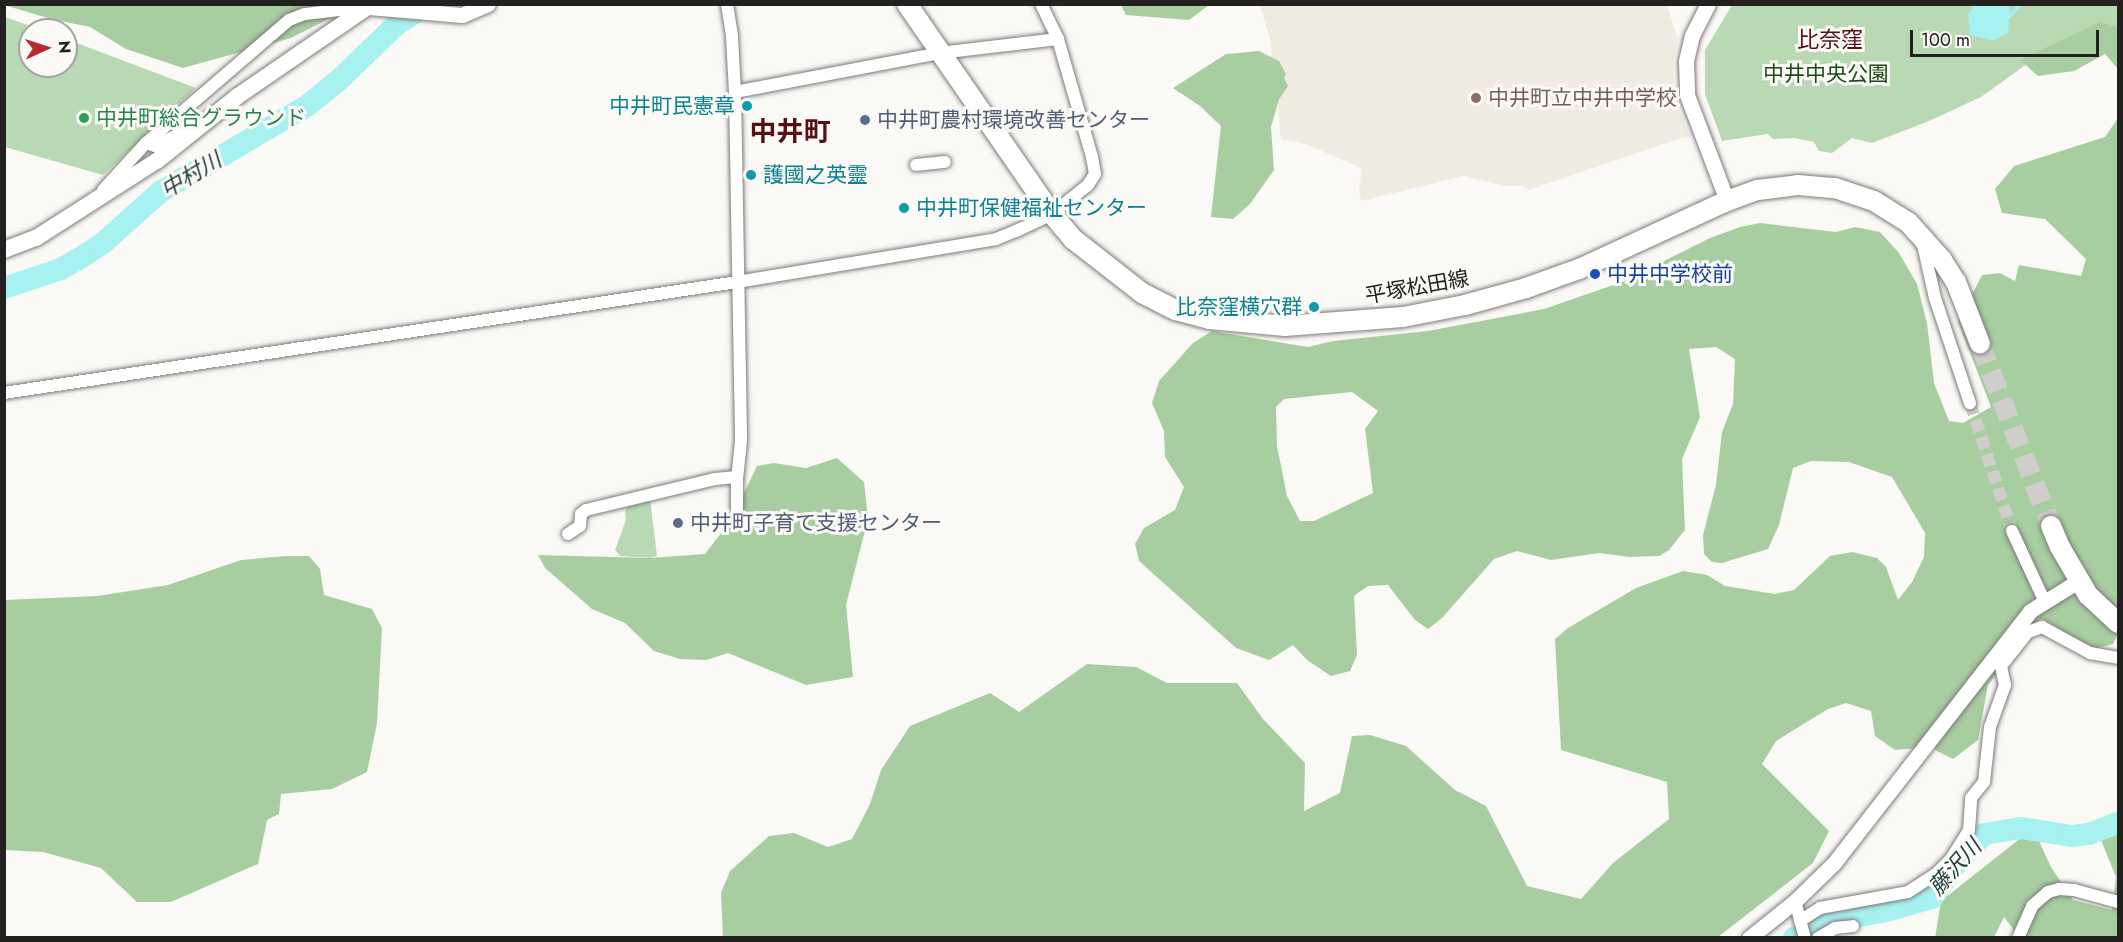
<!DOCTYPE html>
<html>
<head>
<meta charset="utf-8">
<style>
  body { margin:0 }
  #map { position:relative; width:2123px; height:942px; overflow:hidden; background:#fbf9f6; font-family:Jost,"Noto Sans JP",sans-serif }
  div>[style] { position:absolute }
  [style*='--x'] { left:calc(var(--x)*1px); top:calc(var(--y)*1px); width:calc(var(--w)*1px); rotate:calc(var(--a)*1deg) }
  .built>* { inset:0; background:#f1ece1 }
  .green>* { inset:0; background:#b8d9b3 }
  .forest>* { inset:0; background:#a7cda1 }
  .water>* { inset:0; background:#a7f1f1 }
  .stream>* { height:4px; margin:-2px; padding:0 2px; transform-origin:2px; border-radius:2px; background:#a7f1f1 }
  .river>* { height:22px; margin:-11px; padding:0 11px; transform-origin:11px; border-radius:11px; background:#a7f1f1 }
  .minor-tunnel>* { height:12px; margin-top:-6px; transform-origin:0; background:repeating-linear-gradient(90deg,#d0cecb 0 12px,transparent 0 18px) }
  .primary-tunnel>* { height:20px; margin-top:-10px; transform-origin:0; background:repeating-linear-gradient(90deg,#d0cecb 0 20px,transparent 0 30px) }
  .roads { filter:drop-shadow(0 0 2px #7d7b78) drop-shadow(0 0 2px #7d7b78) }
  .minor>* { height:12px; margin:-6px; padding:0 6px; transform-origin:6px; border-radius:6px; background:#fff }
  .tertiary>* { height:15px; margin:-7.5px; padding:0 7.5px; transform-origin:7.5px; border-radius:7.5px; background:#fff }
  .secondary>* { height:16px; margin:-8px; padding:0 8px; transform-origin:8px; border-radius:8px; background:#fff }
  .primary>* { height:20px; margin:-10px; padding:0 10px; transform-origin:10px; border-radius:10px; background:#fff }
  .dots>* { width:16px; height:16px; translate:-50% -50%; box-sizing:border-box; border:3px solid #fbf9f6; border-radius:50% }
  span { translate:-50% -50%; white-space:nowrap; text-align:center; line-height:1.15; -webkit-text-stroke:6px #fbf9f6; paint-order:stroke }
  .park-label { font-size:21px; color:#184c13 }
  .education-label { font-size:21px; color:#785e54 }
  .left { translate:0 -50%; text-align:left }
  .culture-label { font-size:21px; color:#0d838f }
  .right { translate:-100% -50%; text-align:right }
  .leisure-label { font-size:21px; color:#27864d }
  .service-label { font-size:21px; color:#4e5e75 }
  .transit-label { font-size:21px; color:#164399 }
  .street-label { font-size:21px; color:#222120 }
  .neighbourhood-label { font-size:22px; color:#561114 }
  .water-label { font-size:22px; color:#1a3d3e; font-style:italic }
  .district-label { font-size:27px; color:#561114; font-weight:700 }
  .frame { position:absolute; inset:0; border:6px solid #222120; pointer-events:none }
  .north { position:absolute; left:18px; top:18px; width:60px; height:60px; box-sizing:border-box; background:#fbf9f6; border:2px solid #a4a3a0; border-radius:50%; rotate:87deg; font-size:16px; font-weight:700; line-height:24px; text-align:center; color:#222120 }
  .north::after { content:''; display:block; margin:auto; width:21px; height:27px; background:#b92932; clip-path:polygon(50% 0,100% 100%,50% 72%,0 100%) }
  .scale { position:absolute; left:1910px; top:30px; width:189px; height:27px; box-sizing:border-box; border:3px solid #222120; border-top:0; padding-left:8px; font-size:18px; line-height:21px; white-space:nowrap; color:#222120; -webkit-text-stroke:4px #fbf9f6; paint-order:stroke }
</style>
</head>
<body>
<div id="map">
  <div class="built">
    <div style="clip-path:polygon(1260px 5px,1667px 5px,1678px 40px,1673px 66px,1674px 89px,1678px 107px,1690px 137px,1684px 137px,1529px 190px,1523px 186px,1505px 186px,1463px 176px,1361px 201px,1359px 189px,1362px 168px,1305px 144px,1281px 139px,1270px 39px)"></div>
  </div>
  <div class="green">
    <div style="clip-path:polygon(1732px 5px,2118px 5px,2118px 33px,2041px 54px,1981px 97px,1929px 121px,1872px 143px,1852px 138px,1832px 153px,1819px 151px,1814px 142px,1795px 138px,1773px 139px,1768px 134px,1722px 141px,1705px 94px,1705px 50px)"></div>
    <div style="clip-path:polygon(5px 17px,41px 30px,30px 30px,30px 66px,66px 66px,66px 39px,196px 88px,103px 175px,5px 147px)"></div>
    <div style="clip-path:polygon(650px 498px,657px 556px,650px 558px,620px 556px,615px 550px,626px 520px,625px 511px,630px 505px)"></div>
  </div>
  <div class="forest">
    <div style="clip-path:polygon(4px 5px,356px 5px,291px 38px,183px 68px,126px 49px,90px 27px,51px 19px)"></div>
    <div style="clip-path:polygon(1121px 5px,1209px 5px,1189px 20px,1126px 15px)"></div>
    <div style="clip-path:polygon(2100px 22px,2118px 27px,2118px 69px,2105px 54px,2074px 71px,2038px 76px,2020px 60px)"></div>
    <div style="clip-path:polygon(1259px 51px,1279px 61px,1286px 74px,1284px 78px,1288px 86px,1279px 99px,1271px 127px,1274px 170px,1250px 204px,1233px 219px,1211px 217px,1221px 126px,1200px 106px,1173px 88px,1226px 54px)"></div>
    <div style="clip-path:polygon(evenodd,2118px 118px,2118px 634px,2113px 644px,2093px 649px,2043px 619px,2037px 620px,1988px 685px,1978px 740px,1953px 759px,1937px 751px,1929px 742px,1917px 748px,1895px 750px,1875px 736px,1871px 711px,1846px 703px,1828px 709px,1776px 741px,1762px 764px,1829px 831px,1813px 863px,1718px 937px,723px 938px,721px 893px,730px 871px,769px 836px,794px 833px,828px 847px,852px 839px,870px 804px,881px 770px,910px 726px,990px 693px,1019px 712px,1087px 664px,1136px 667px,1167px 683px,1237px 683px,1263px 719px,1305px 763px,1304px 811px,1340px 793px,1352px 736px,1370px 735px,1406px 746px,1455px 790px,1486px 806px,1527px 886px,1581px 899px,1613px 863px,1669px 819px,1667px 782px,1561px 750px,1555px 639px,1568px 628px,1636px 588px,1683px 571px,1707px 575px,1725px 586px,1775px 594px,1794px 590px,1830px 556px,1852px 552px,1877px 558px,1886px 567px,1898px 600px,1912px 582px,1924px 557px,1925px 533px,1892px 477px,1849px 462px,1811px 461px,1793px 468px,1779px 525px,1768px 549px,1722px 563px,1712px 562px,1704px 554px,1703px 535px,1716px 485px,1722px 432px,1733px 404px,1735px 359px,1716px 347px,1689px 349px,1700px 417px,1682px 459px,1685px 530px,1669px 550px,1659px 556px,1630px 557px,1599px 553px,1551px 560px,1517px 551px,1494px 559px,1442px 618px,1428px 629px,1415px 620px,1388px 585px,1368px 586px,1354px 596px,1357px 655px,1350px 671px,1331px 676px,1307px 660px,1293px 645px,1269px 660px,1236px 648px,1139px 561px,1135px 544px,1144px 528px,1175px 510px,1184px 487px,1165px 457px,1164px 431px,1152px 403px,1159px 381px,1193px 343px,1212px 331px,1308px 347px,1333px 341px,1428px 331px,1544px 309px,1622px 282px,1710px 238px,1740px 227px,1760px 223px,1836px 232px,1855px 227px,1880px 232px,1899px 253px,1917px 284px,1927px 323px,1934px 383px,1949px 421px,1963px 423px,1991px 407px,1958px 322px,1982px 275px,2000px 273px,2015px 281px,2019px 265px,2081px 276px,2086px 259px,2045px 219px,2002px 213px,1995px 189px,2014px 166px,2105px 137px,2118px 118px,1352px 392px,1378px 411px,1365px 429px,1373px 493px,1314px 521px,1300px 521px,1287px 496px,1277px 446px,1276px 407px,1284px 399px,1352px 392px)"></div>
    <div style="clip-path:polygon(837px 458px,864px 482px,868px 519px,846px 605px,853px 677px,806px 685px,728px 653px,706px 660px,680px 659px,654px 651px,625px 623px,592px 609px,545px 568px,538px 555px,649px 558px,705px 554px,731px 520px,757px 466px,774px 463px,806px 468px)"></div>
    <div style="clip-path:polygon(286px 556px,309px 556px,320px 569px,324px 595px,372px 609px,382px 628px,377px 723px,367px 772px,332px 789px,281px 794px,279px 814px,267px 820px,258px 864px,171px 902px,137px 902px,101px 868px,43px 852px,5px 850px,5px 600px,97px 596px,168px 585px,241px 560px)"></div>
    <div style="clip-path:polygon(2118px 828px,2118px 937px,2019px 937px,2004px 917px,1994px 937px,1935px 938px,1941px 901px,2022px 837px,2039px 841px,2051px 867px,2073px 900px,2112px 910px,2116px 877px,2101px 840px)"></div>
  </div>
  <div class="water">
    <div style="clip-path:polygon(1974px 5px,2006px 5px,2010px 7px,2008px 33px,1993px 41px,1970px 35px,1968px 15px)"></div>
  </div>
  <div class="stream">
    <div style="--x:2010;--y:16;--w:16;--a:-50"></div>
  </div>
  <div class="river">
    <div style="--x:4;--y:288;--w:60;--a:-18.4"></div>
    <div style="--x:61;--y:269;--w:22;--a:-30"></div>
    <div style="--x:80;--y:258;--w:27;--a:-33"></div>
    <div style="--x:103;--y:243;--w:76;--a:-41.8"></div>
    <div style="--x:160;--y:192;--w:172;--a:-30.4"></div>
    <div style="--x:308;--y:105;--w:38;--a:-39"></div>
    <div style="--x:338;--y:81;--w:81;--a:-44"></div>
    <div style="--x:396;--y:25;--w:38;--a:-33"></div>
    <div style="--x:1794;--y:938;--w:32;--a:-28"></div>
    <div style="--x:1822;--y:923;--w:66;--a:-10.5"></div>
    <div style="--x:1887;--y:911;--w:47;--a:-16.1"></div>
    <div style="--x:1932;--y:898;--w:47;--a:-54.6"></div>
    <div style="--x:1959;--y:860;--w:36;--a:-46"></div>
    <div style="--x:1984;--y:834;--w:37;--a:-9"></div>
    <div style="--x:2021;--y:828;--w:52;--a:8.9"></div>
    <div style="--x:2072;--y:836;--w:17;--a:-7"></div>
    <div style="--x:2089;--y:834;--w:31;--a:-21"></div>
  </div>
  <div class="minor-tunnel">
    <div style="--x:1970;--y:403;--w:135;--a:71.8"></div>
  </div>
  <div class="primary-tunnel">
    <div style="--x:1980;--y:344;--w:195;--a:68.7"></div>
  </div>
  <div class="roads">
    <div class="minor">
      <div style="--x:727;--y:4;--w:33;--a:81"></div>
      <div style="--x:732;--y:37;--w:55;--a:86.9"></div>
      <div style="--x:735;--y:92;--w:349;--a:89"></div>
      <div style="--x:741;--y:441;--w:36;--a:96"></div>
      <div style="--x:737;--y:477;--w:33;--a:90"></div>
      <div style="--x:735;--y:92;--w:208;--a:-10.8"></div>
      <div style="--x:939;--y:53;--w:120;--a:-6.7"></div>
      <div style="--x:146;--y:143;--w:9;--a:18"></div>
      <div style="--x:155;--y:146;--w:27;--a:-27"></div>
      <div style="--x:179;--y:134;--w:9;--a:18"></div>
      <div style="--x:916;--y:165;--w:29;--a:-6"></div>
      <div style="--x:103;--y:190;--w:64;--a:-47.5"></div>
      <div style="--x:146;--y:143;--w:189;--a:-40.7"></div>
      <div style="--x:289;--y:20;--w:17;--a:-21"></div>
      <div style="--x:305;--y:14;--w:60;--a:-6.7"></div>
      <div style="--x:1922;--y:240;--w:59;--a:77.4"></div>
      <div style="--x:1935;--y:298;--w:111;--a:71.6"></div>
      <div style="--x:4;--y:393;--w:741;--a:-8.61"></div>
      <div style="--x:737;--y:282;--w:263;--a:-9.4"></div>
      <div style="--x:996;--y:239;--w:22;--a:-22"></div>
      <div style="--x:1016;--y:231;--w:40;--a:-25"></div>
      <div style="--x:1052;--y:214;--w:46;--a:-38.9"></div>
      <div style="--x:1088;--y:185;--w:13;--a:-58"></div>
      <div style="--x:1095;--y:174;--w:17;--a:-100"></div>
      <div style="--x:1092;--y:157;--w:123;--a:-106.1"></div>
      <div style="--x:1058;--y:39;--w:39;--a:-116"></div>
      <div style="--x:2012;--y:531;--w:76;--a:65.1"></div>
      <div style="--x:568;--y:534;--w:14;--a:-34"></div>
      <div style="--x:580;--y:526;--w:12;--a:-85"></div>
      <div style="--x:581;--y:514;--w:6;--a:-39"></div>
      <div style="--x:586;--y:510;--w:133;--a:-13.5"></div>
      <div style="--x:715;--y:479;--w:22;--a:-5"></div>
      <div style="--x:1795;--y:901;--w:38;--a:75"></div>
      <div style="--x:1800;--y:921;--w:24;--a:-33"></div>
      <div style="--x:1820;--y:908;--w:89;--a:-10.3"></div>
      <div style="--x:1908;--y:892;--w:35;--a:-33"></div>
      <div style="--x:1937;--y:873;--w:20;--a:-45"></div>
      <div style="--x:1951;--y:859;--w:34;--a:-58"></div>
      <div style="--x:1969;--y:830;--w:32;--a:-86"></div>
      <div style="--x:1971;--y:798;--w:21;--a:-51"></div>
      <div style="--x:1984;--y:782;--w:55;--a:-83.8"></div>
      <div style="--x:1990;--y:727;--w:45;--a:-70.3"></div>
      <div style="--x:2005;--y:685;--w:19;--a:-102"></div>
      <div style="--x:2001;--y:666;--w:43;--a:-51.5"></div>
      <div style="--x:2028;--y:632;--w:15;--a:-20"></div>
      <div style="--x:2042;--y:627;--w:55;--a:28.4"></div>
      <div style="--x:2090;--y:653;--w:28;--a:10"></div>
      <div style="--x:1818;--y:938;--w:20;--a:-30"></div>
      <div style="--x:1835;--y:928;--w:18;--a:-6"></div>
      <div style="--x:2018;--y:938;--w:35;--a:-66"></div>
      <div style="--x:2032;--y:906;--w:21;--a:-41"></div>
      <div style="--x:2048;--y:892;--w:11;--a:-15"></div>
      <div style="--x:2059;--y:889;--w:15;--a:4"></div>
      <div style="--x:2074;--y:890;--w:46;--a:15.3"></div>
    </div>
    <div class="tertiary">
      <div style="--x:1708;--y:4;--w:35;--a:117"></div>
      <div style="--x:1692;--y:35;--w:27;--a:103"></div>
      <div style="--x:1686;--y:61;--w:34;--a:88"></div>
      <div style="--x:1687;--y:95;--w:113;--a:69.3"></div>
      <div style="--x:369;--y:7;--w:93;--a:4.9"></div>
      <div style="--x:462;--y:15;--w:28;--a:-23"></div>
      <div style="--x:1749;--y:938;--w:59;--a:-38.8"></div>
      <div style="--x:1795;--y:901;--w:54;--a:-44.3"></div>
      <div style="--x:1834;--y:863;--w:319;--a:-52.1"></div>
      <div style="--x:2030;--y:611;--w:57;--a:-32"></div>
    </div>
    <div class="secondary">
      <div style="--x:4;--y:250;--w:34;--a:-21"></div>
      <div style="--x:36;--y:238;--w:145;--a:-32.6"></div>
      <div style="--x:158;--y:160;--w:102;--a:-38.7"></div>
      <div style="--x:238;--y:96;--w:163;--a:-34.5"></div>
    </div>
    <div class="primary">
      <div style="--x:907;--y:4;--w:255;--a:55.4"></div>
      <div style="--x:1052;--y:214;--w:33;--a:50"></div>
      <div style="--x:1073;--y:239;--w:88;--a:38"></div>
      <div style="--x:1142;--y:293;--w:38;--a:27"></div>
      <div style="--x:1176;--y:310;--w:35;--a:15"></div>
      <div style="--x:1210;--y:319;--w:75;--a:5.3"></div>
      <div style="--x:1285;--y:326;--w:118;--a:-4.4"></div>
      <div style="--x:1403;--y:317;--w:63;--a:-11"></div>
      <div style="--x:1465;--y:305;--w:63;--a:-15.6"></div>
      <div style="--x:1526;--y:288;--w:56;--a:-19.7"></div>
      <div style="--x:1579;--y:269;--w:163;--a:-24.7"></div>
      <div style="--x:1727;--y:201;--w:33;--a:-20"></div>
      <div style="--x:1758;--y:190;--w:40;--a:-7.1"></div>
      <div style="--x:1798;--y:185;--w:37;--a:5"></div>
      <div style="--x:1835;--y:188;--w:41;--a:18.4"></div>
      <div style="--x:1874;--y:201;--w:40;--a:32"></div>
      <div style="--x:1908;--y:222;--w:51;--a:48.2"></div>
      <div style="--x:1942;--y:260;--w:26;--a:58"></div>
      <div style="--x:1956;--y:282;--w:66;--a:68.8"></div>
      <div style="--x:2051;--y:526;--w:23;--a:67"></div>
      <div style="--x:2060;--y:547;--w:56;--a:59.7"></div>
      <div style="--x:2088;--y:595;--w:41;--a:43"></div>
    </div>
  </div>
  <div class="dots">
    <div style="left:1476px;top:98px;background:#8d6e63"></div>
    <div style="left:747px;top:106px;background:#0f9aa8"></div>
    <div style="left:84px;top:118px;background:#2e9e5b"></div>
    <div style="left:865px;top:120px;background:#5c6f8a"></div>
    <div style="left:751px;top:175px;background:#0f9aa8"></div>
    <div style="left:904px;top:208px;background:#0f9aa8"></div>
    <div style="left:1595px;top:274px;background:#1a4fb4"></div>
    <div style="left:1314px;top:307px;background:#0f9aa8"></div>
    <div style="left:678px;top:523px;background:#5c6f8a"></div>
  </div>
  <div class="park-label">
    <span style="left:1826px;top:74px">中井中央公園</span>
  </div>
  <div class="education-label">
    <span class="left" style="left:1488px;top:98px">中井町立中井中学校</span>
  </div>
  <div class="culture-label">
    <span class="right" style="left:735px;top:106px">中井町民憲章</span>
    <span class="left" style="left:763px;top:175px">護國之英靈</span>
    <span class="left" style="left:916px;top:208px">中井町保健福祉センター</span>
    <span class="right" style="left:1302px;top:307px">比奈窪横穴群</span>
  </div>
  <div class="leisure-label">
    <span class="left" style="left:96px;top:118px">中井町総合グラウンド</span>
  </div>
  <div class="service-label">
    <span class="left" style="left:877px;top:120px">中井町農村環境改善センター</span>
    <span class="left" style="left:690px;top:523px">中井町子育て支援センター</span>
  </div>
  <div class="transit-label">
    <span class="left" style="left:1607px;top:274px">中井中学校前</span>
  </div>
  <div class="street-label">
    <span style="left:1417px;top:287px;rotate:-10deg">平塚松田線</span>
  </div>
  <div class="neighbourhood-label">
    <span style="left:1830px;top:40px">比奈窪</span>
  </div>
  <div class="water-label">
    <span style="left:191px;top:175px;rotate:-31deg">中村川</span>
    <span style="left:1955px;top:867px;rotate:-48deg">藤沢川</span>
  </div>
  <div class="district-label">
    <span style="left:790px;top:132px">中井町</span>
  </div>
  <div class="frame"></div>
  <div class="north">N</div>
  <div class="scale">100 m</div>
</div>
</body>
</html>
